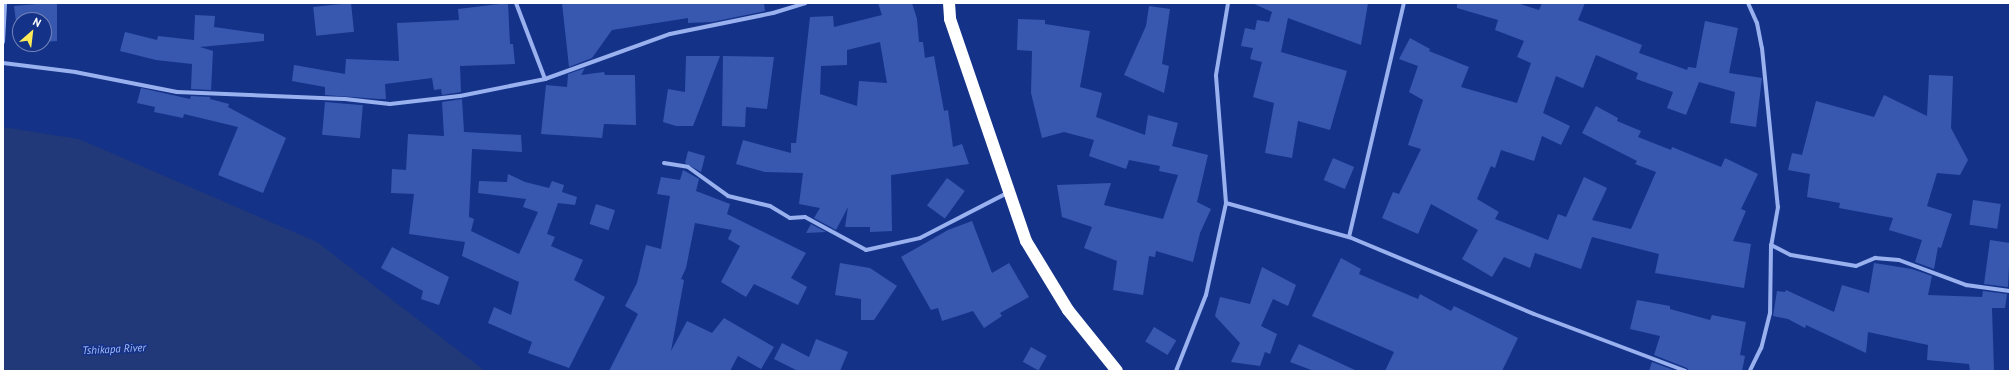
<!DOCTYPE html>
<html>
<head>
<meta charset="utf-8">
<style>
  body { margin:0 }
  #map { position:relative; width:2013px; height:374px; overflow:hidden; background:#143288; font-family:"PT Sans",sans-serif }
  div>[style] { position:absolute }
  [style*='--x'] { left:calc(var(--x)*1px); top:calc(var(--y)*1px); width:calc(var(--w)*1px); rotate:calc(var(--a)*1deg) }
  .water>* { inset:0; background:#213879 }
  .building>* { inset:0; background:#3858b0; transform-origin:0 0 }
  .street>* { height:4px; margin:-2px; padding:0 2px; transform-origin:2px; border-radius:2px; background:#99b1ef }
  .highway>* { height:12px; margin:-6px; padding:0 6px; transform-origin:6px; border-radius:6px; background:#fff }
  span { translate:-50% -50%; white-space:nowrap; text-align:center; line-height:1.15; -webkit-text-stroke:3px #143288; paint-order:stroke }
  .water-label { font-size:11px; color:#a5bcf7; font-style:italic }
  .frame { position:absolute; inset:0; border:4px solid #fff; pointer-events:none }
  .north { position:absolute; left:12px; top:12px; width:40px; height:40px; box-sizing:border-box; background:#143288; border:1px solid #7284b8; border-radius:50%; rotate:28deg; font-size:11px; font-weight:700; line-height:16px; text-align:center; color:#fff }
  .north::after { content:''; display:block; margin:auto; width:14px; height:18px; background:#ffeb58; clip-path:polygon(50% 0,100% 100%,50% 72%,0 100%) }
</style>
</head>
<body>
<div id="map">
  <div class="water">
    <div style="clip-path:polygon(3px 127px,79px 139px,317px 242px,485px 371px,3px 371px)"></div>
  </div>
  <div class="building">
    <div style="clip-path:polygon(48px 3px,57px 3px,57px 41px,44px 42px,44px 20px,20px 20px,20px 44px,25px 44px,19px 45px,14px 6px)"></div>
    <div style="left:351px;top:3px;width:29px;height:38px;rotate:84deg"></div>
    <div style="clip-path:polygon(508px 3px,510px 44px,513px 44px,515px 64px,460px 66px,461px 92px,442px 95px,441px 89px,434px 90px,432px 78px,385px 84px,386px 99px,379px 99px,325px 95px,325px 87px,292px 81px,294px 65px,345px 74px,346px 59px,399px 61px,397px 23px,459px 20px,458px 9px)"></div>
    <div style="clip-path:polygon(562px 3px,764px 3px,765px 11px,712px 22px,688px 23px,688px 18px,612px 30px,592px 58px,569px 67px)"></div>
    <div style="clip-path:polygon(evenodd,878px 3px,912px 3px,917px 19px,919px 42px,923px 42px,925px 58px,934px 56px,944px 111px,948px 110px,953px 147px,962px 144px,969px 164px,891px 175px,892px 231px,870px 232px,870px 227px,845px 227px,848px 207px,836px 230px,814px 218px,820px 208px,799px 204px,803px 173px,765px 172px,736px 164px,743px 140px,791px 153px,791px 143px,796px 143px,810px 17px,833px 16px,834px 27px,882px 15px,878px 3px,880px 42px,887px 83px,859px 81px,857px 106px,820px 94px,821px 66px,847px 65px,847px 50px,880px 42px)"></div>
    <div style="clip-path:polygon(1252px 3px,1368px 3px,1361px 45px,1288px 18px,1281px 52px,1347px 71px,1330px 130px,1298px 121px,1292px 158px,1265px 153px,1274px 103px,1253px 97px,1262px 62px,1250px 59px,1253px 48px,1241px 46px,1245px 28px,1255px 30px,1257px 20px,1269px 22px,1272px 12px)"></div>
    <div style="clip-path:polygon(1457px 3px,1517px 3px,1539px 10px,1542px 3px,1585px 3px,1578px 20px,1642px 45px,1639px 53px,1687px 70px,1688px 67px,1696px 68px,1705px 21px,1738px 28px,1729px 73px,1762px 78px,1756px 127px,1730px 123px,1735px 92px,1699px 82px,1686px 115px,1667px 108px,1673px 92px,1636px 79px,1638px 73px,1596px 55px,1583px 88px,1556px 76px,1543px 113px,1570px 126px,1561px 145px,1542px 136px,1534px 161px,1501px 150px,1495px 168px,1491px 166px,1477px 199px,1499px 212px,1495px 219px,1548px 240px,1558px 214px,1566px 217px,1584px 177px,1607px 188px,1592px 220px,1631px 229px,1656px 172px,1635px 164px,1637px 161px,1582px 133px,1596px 106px,1618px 118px,1617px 121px,1641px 131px,1638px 137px,1671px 150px,1672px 147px,1721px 167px,1725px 158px,1758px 174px,1741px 209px,1746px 211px,1733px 241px,1751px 244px,1744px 288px,1655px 273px,1659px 254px,1592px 237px,1581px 269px,1535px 253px,1530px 268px,1504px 257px,1492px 277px,1462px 259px,1478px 230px,1431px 204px,1418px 234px,1382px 218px,1393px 192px,1399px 194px,1421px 149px,1408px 145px,1423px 100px,1409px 92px,1418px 66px,1399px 59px,1410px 38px,1430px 49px,1429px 51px,1469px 67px,1461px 87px,1517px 103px,1531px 63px,1517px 57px,1524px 41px,1495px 30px,1498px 20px,1457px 8px)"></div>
    <div style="clip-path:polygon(1149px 6px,1170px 9px,1162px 64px,1169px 66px,1164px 93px,1124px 75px,1146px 26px)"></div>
    <div style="clip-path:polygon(195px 15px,215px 16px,214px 27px,264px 34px,264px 41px,200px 47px,213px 51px,211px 90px,191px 89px,192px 64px,156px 60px,120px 51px,125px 32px,157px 40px,158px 36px,194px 40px)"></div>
    <div style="clip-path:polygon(1018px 19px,1045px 20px,1045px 24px,1090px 31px,1080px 87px,1102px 93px,1096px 117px,1145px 135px,1148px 115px,1178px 123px,1172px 146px,1208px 155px,1197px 202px,1211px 209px,1200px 233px,1193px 262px,1156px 251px,1155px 257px,1149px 256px,1143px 295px,1113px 290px,1117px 261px,1084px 248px,1092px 227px,1062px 217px,1057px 185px,1111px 183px,1104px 205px,1163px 219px,1178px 175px,1159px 171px,1160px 166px,1129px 160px,1126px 169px,1089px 156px,1094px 140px,1064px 132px,1042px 138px,1031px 93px,1032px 51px,1017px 50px)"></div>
    <div style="clip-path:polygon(686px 56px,720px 56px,693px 126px,676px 126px,663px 122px,668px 89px,685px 92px)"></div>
    <div style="clip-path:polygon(723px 56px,774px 57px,767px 109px,746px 107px,745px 127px,722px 126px)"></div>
    <div style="clip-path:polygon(585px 68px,581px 75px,604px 72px,605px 75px,635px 75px,636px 125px,604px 124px,602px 138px,541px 134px,546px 85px,567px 87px,568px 74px)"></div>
    <div style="clip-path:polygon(1929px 75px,1953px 76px,1951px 128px,1968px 160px,1960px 175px,1937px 173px,1927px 206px,1952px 214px,1941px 248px,1938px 247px,1934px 269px,1915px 262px,1922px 240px,1889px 230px,1893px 218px,1839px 208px,1840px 203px,1807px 197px,1810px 174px,1788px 170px,1792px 153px,1802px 155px,1816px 101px,1874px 117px,1884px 95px,1927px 116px)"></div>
    <div style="clip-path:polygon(141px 88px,190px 99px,191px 96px,210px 97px,210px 99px,229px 104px,228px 107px,286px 138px,263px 193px,218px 175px,238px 127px,184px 114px,183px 118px,154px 112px,155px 107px,137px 103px)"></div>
    <div style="clip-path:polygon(462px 99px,464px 132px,521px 135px,522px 152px,472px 149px,469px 217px,474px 219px,471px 231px,519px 254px,538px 212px,523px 207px,526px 199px,478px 193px,479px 181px,507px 182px,508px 174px,525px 182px,549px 188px,552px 181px,564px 185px,562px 192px,577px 197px,575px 205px,558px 203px,547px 234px,555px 237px,551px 246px,583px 260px,574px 280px,605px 297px,569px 368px,528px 353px,532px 342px,488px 323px,494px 307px,511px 315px,519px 282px,462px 256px,465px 242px,409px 234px,414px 194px,391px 193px,392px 169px,406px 170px,408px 134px,444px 136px,442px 102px)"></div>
    <div style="left:325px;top:102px;width:38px;height:33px;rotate:5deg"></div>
    <div style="clip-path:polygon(688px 151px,705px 156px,701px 172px,685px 163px)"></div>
    <div style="left:1333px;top:158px;width:23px;height:24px;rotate:23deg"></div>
    <div style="clip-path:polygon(683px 170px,699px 179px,696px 191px,730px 204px,727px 214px,806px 253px,791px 278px,807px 287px,798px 305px,754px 284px,746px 297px,721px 282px,740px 246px,728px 239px,732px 230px,695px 223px,686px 268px,681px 279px,684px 280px,671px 351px,687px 321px,712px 333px,724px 318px,774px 347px,761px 369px,738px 356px,730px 371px,609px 371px,638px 314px,625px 306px,637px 283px,646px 245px,661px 249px,670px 196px,657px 194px,661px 177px,680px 180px)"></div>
    <div style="left:947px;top:178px;width:22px;height:34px;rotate:36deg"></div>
    <div style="left:1973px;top:200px;width:28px;height:25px;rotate:8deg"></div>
    <div style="left:596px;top:204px;width:20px;height:21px;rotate:18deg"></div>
    <div style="clip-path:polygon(972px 221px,992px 273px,1009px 263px,1029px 297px,1000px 313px,1002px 316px,984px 328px,973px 311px,942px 321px,938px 308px,931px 310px,901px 257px,948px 230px)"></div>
    <div style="clip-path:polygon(811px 224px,826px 232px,806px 233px)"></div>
    <div style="clip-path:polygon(1990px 240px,2010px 243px,2008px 287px,1984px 284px)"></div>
    <div style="clip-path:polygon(392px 247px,449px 277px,439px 305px,421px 299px,423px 291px,381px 268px)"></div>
    <div style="clip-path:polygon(1341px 258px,1361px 269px,1359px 274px,1418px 299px,1420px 294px,1451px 311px,1454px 306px,1518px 338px,1502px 371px,1385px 371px,1394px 352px,1312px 316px)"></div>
    <div style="clip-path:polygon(840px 263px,870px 268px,897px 286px,874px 320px,861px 320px,861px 299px,835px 295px)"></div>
    <div style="clip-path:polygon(1874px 263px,1912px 269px,1932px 276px,1928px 295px,1982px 297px,1983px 291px,2007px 294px,2005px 308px,1992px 308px,1994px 371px,1970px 371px,1969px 364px,1927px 360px,1928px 345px,1868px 332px,1866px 353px,1806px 325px,1805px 328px,1788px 319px,1773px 316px,1777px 291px,1785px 292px,1786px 290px,1834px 312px,1842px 285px,1869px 293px)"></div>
    <div style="clip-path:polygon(1262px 267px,1296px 285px,1288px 306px,1273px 299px,1261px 326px,1277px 334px,1270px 354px,1265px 352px,1260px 366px,1231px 362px,1240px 343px,1215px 316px,1220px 297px,1250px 304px)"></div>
    <div style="clip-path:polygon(1637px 300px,1670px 306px,1670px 309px,1710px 320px,1712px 315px,1746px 322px,1740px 355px,1745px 356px,1742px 371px,1689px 371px,1687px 368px,1654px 355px,1660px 336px,1630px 329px)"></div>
    <div style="left:1154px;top:327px;width:26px;height:17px;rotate:31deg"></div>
    <div style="clip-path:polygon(816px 339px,848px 352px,840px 371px,798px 371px,774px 359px,782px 343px,809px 357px)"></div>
    <div style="clip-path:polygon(1299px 344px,1357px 371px,1314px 371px,1290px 362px)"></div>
    <div style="left:1031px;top:347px;width:18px;height:17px;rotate:29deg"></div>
    <div style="clip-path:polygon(1652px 362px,1676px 371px,1649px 371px)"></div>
  </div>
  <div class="street">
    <div style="--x:516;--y:3;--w:81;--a:69.1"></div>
    <div style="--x:1748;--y:3;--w:22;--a:66"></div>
    <div style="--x:1757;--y:23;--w:25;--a:79"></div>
    <div style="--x:1762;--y:48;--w:160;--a:84.3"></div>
    <div style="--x:1778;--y:207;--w:39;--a:100"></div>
    <div style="--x:1771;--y:245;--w:68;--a:90.8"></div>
    <div style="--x:1770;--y:313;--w:36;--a:104"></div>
    <div style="--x:1761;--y:348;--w:25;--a:116"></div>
    <div style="--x:3;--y:42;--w:39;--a:-87"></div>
    <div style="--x:3;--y:63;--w:73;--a:7.1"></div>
    <div style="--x:75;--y:72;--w:104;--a:11.1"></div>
    <div style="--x:177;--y:92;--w:168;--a:2.4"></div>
    <div style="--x:345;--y:99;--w:45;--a:6.3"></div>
    <div style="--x:390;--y:104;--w:70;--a:-6.5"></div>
    <div style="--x:460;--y:96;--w:87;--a:-11.3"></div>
    <div style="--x:545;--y:79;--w:133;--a:-19.8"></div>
    <div style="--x:670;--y:34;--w:105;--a:-11.5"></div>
    <div style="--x:773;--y:13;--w:34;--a:-17"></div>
    <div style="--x:664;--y:163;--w:24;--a:9"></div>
    <div style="--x:688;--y:167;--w:49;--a:35.9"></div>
    <div style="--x:728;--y:196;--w:43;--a:13.4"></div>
    <div style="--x:770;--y:206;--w:23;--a:31"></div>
    <div style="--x:790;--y:218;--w:15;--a:-4"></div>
    <div style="--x:805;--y:217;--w:69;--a:28.4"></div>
    <div style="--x:866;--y:250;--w:55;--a:-12.5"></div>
    <div style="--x:920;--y:238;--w:100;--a:-27.3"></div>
    <div style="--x:1226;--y:203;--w:128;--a:15.5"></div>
    <div style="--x:1349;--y:237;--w:200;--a:22.6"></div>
    <div style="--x:1534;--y:314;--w:162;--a:20.6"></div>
    <div style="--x:1349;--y:237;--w:240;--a:-76.8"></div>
    <div style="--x:1771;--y:245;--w:22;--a:27"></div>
    <div style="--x:1791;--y:255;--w:66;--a:9.6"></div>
    <div style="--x:1856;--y:266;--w:21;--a:-23"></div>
    <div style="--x:1875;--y:258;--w:24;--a:5"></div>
    <div style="--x:1899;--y:260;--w:72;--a:20.5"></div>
    <div style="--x:1966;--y:285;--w:44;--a:7.8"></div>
    <div style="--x:1176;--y:371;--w:82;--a:-68.5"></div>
    <div style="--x:1206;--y:295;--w:94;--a:-77.7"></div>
    <div style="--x:1226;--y:203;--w:128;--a:-94.5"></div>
    <div style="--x:1216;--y:75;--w:73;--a:-80.5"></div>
  </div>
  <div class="highway">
    <div style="--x:949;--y:3;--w:16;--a:86"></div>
    <div style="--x:950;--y:19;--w:235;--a:71.1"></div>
    <div style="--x:1026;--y:241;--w:81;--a:58.7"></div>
    <div style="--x:1068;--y:310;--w:78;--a:51.2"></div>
  </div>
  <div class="water-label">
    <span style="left:114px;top:349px;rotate:-3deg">Tshikapa River</span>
  </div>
  <div class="frame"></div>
  <div class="north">N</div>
</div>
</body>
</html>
